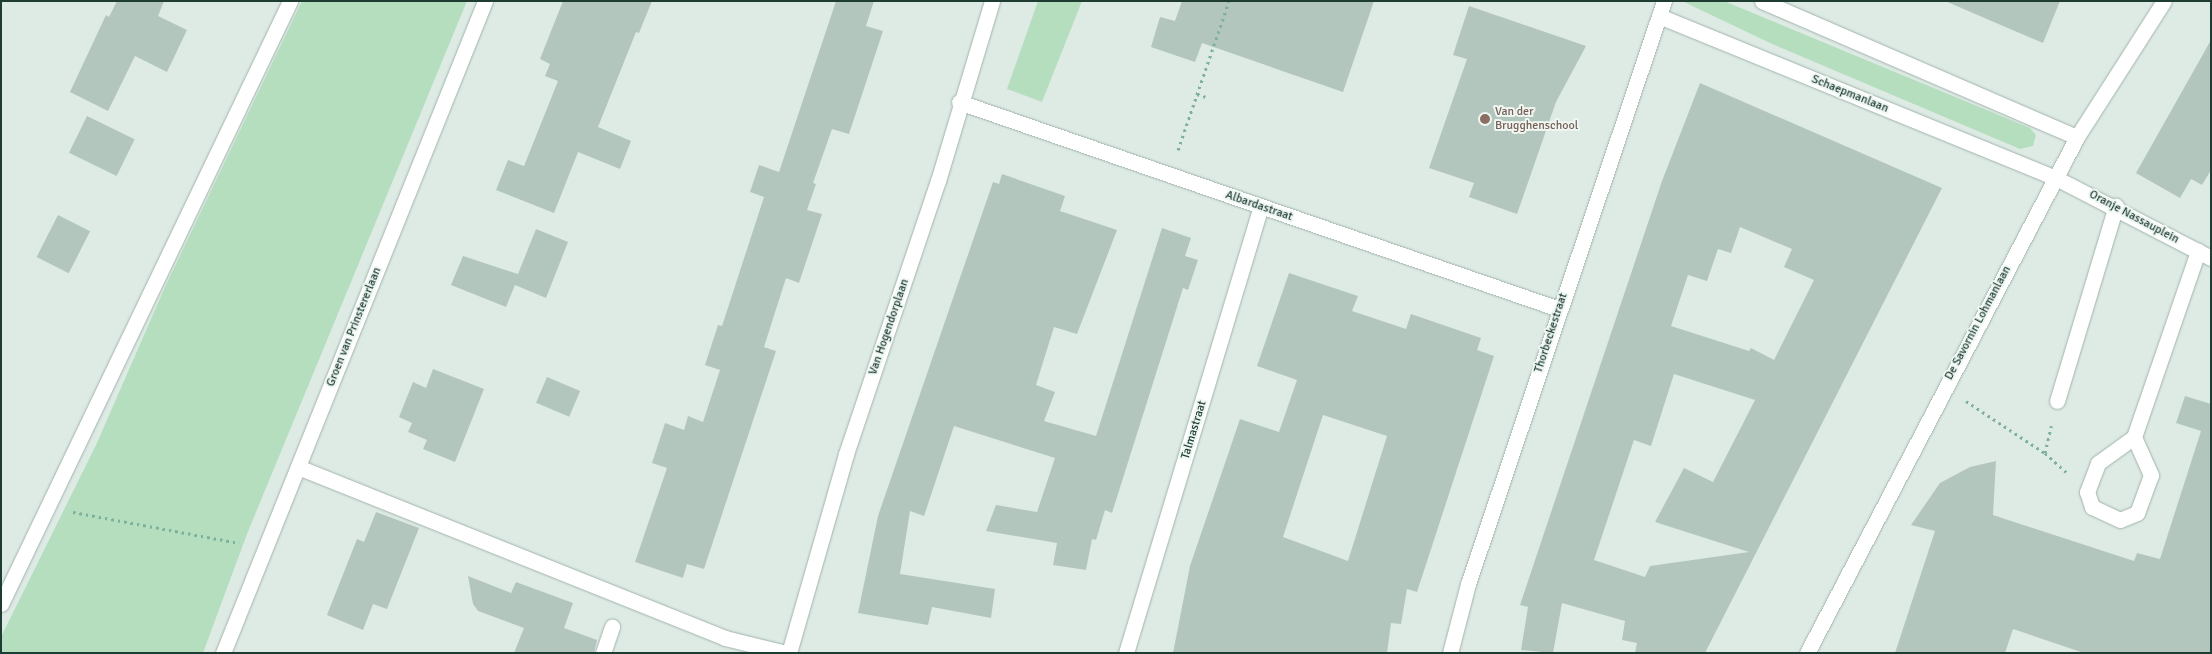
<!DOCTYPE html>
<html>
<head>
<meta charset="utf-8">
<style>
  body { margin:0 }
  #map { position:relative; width:2212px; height:654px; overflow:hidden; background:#deebe5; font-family:Signika,sans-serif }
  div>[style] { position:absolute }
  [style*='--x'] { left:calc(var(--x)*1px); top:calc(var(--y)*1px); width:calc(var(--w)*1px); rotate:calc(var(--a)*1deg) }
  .green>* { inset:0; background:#b5debe }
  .building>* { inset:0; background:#b3c6bd; transform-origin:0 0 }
  .path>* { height:3px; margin-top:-1.5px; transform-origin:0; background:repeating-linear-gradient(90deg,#7cb19e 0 2.5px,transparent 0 6.5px) }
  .roads { filter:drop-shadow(0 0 1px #a1b3ac) drop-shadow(0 0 1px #a1b3ac) }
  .service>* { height:15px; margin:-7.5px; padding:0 7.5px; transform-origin:7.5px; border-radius:7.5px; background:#fff }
  .minor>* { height:15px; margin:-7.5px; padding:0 7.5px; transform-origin:7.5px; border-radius:7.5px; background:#fff }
  .dots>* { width:14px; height:14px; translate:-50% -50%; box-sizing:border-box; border:2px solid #eff7f3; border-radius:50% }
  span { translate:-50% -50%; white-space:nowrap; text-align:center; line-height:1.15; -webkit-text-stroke:4px #eff7f3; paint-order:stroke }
  .street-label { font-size:12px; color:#1e3c32 }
  .education-label { font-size:12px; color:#785e54 }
  .left { translate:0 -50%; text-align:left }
  .frame { position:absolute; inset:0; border:2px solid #1e3c32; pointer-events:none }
</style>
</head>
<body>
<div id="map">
  <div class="green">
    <div style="clip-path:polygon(302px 1px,467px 1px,247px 534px,203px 653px,1px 653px,1px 637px,96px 445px,165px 287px)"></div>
    <div style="clip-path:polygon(1038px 1px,1082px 1px,1042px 102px,1007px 89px)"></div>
    <div style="clip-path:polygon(1682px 1px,1724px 1px,2030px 128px,2036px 135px,2033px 146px,2020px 149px,1770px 43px)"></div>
  </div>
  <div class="building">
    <div style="clip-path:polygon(117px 1px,164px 1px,158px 16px,187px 30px,167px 72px,135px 56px,108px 111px,70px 92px,106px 15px,109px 17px)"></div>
    <div style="clip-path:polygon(563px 1px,652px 1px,639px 33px,636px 32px,598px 127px,631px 141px,620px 169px,578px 152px,554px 213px,496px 190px,508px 160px,524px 166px,558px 81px,545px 76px,550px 64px,540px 59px)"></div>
    <div style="clip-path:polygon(836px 1px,874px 1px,866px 26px,883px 31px,849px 134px,832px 129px,813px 183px,816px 184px,807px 210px,822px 214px,799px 283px,786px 278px,764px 347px,776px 351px,704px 569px,687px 564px,683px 578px,635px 562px,667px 468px,652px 463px,665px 423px,684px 430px,688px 416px,703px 422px,720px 370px,705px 365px,718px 325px,722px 326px,764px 197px,750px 192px,759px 165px,779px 172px)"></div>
    <div style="clip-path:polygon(1182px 1px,1374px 1px,1343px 92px,1202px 43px,1195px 62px,1151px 47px,1160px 17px,1175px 21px)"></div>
    <div style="clip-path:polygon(1945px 1px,2060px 1px,2043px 43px)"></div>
    <div style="clip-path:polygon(1469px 6px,1586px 46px,1556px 102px,1517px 214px,1469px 197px,1474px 183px,1429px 168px,1467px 59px,1453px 55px)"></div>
    <div style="clip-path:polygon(2211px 40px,2211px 170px,2202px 185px,2191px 179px,2180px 198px,2136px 173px)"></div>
    <div style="clip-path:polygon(evenodd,1700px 83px,1942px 188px,1705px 653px,1635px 653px,1637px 643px,1622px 640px,1625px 621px,1562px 603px,1553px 653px,1521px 650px,1528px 607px,1520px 605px,1662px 181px,1700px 83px,1740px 227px,1792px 249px,1784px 267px,1814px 280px,1774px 360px,1751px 348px,1749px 351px,1671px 326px,1688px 275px,1707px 281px,1718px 249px,1731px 253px,1740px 227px,1700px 83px,1674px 374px,1755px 400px,1713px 482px,1684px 468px,1655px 522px,1749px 552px,1650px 566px,1645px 577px,1594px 560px,1634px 440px,1651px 446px,1674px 374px)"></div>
    <div style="left:87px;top:116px;width:53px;height:41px;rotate:26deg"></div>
    <div style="clip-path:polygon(1002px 174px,1065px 196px,1060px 211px,1117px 230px,1077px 334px,1054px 327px,1036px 385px,1055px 392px,1044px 421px,1096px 436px,1162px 228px,1191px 238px,1185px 256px,1198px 260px,1188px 290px,1183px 288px,1112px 513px,1105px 510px,1096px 540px,1092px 539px,1086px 570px,1053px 565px,1057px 543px,986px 531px,996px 505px,1037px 512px,1055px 458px,954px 426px,924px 516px,910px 511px,900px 574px,995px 589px,991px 618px,932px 607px,928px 625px,858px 613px,878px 516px,993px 182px,999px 184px)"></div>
    <div style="left:58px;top:215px;width:36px;height:47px;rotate:27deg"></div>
    <div style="clip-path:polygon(536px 229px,568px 242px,546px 298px,515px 285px,506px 307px,451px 285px,463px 256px,518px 274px)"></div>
    <div style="clip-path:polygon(evenodd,1289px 273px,1358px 296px,1352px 311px,1406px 329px,1411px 314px,1481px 338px,1477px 350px,1494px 356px,1417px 592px,1407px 589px,1401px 624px,1391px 623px,1387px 653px,1173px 653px,1190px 566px,1240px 419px,1279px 432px,1297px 380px,1257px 366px,1289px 273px,1323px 415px,1387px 436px,1348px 561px,1283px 537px,1323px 415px)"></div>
    <div style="clip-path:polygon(433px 369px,484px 389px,455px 462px,423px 449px,427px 440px,408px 432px,412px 423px,399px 417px,413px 382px,426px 388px)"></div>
    <div style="left:547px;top:377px;width:36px;height:28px;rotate:23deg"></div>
    <div style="clip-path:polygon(2185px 396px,2211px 404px,2211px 653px,2084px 653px,2013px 629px,2005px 653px,1895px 653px,1935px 531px,1911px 525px,1940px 483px,1970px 467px,1996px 461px,1993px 515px,2134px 561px,2137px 553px,2160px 559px,2201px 431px,2176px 423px)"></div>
    <div style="clip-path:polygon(376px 512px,419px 528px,387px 609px,373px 604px,363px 630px,327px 615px,357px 539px,364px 542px)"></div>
    <div style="clip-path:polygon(468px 576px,511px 593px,516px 582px,573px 603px,564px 628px,597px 640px,594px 653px,514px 653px,524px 628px,478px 611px,473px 604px)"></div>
  </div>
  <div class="path">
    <div style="--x:1197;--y:94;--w:9;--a:18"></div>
    <div style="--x:1178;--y:150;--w:157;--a:-71.1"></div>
    <div style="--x:1966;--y:401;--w:95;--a:33.4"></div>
    <div style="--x:2045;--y:453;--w:30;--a:42"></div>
    <div style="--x:2045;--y:453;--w:28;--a:-77"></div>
    <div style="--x:73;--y:512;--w:169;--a:10.6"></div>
  </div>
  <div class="roads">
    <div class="service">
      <div style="--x:2057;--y:401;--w:204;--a:-73.2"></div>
      <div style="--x:2134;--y:437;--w:42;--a:65.9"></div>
      <div style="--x:2151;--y:475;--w:40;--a:110.2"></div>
      <div style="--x:2137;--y:513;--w:18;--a:158"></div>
      <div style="--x:2120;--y:520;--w:31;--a:-155"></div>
      <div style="--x:2092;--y:507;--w:16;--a:-108"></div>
      <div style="--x:2087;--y:492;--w:31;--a:-69"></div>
      <div style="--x:2098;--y:463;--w:44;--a:-35.8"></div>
      <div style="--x:2134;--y:437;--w:197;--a:-71"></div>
      <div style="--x:298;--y:467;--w:460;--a:21.8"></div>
      <div style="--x:725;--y:638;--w:63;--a:13.8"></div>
      <div style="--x:603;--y:653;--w:28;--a:-71"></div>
    </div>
    <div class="minor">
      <div style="--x:1762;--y:1;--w:343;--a:23.4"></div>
      <div style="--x:1659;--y:16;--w:429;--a:22.2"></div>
      <div style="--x:2056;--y:178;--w:174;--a:27.3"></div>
      <div style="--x:959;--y:102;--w:635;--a:19.03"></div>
      <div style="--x:1;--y:604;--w:669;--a:-64.39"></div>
      <div style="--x:223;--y:653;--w:703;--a:-68.11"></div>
      <div style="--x:789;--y:653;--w:207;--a:-74"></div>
      <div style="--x:846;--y:454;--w:288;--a:-71.4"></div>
      <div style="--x:938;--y:181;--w:188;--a:-73.3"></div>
      <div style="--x:1126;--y:653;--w:466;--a:-73.2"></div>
      <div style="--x:1450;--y:653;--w:71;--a:-75.4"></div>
      <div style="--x:1468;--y:584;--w:615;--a:-71.42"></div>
      <div style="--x:1807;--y:653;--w:582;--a:-62.38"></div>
      <div style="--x:2077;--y:137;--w:161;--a:-57.4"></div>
    </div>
  </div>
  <div class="dots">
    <div style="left:1485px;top:119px;background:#8d6e63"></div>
  </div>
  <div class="street-label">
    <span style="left:1850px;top:94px;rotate:22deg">Schaepmanlaan</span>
    <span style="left:1259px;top:206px;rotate:19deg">Albardastraat</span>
    <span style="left:2134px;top:217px;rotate:28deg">Oranje Nassauplein</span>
    <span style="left:1978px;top:323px;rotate:-62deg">De Savornin Lohmanlaan</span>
    <span style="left:354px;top:327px;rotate:-68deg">Groen van Prinstererlaan</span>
    <span style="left:889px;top:327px;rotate:-71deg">Van Hogendorplaan</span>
    <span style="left:1551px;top:333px;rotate:-72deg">Thorbeckestraat</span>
    <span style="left:1194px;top:430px;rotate:-73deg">Talmastraat</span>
  </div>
  <div class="education-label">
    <span class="left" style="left:1495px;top:119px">Van der<br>Brugghenschool</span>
  </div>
  <div class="frame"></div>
</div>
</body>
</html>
